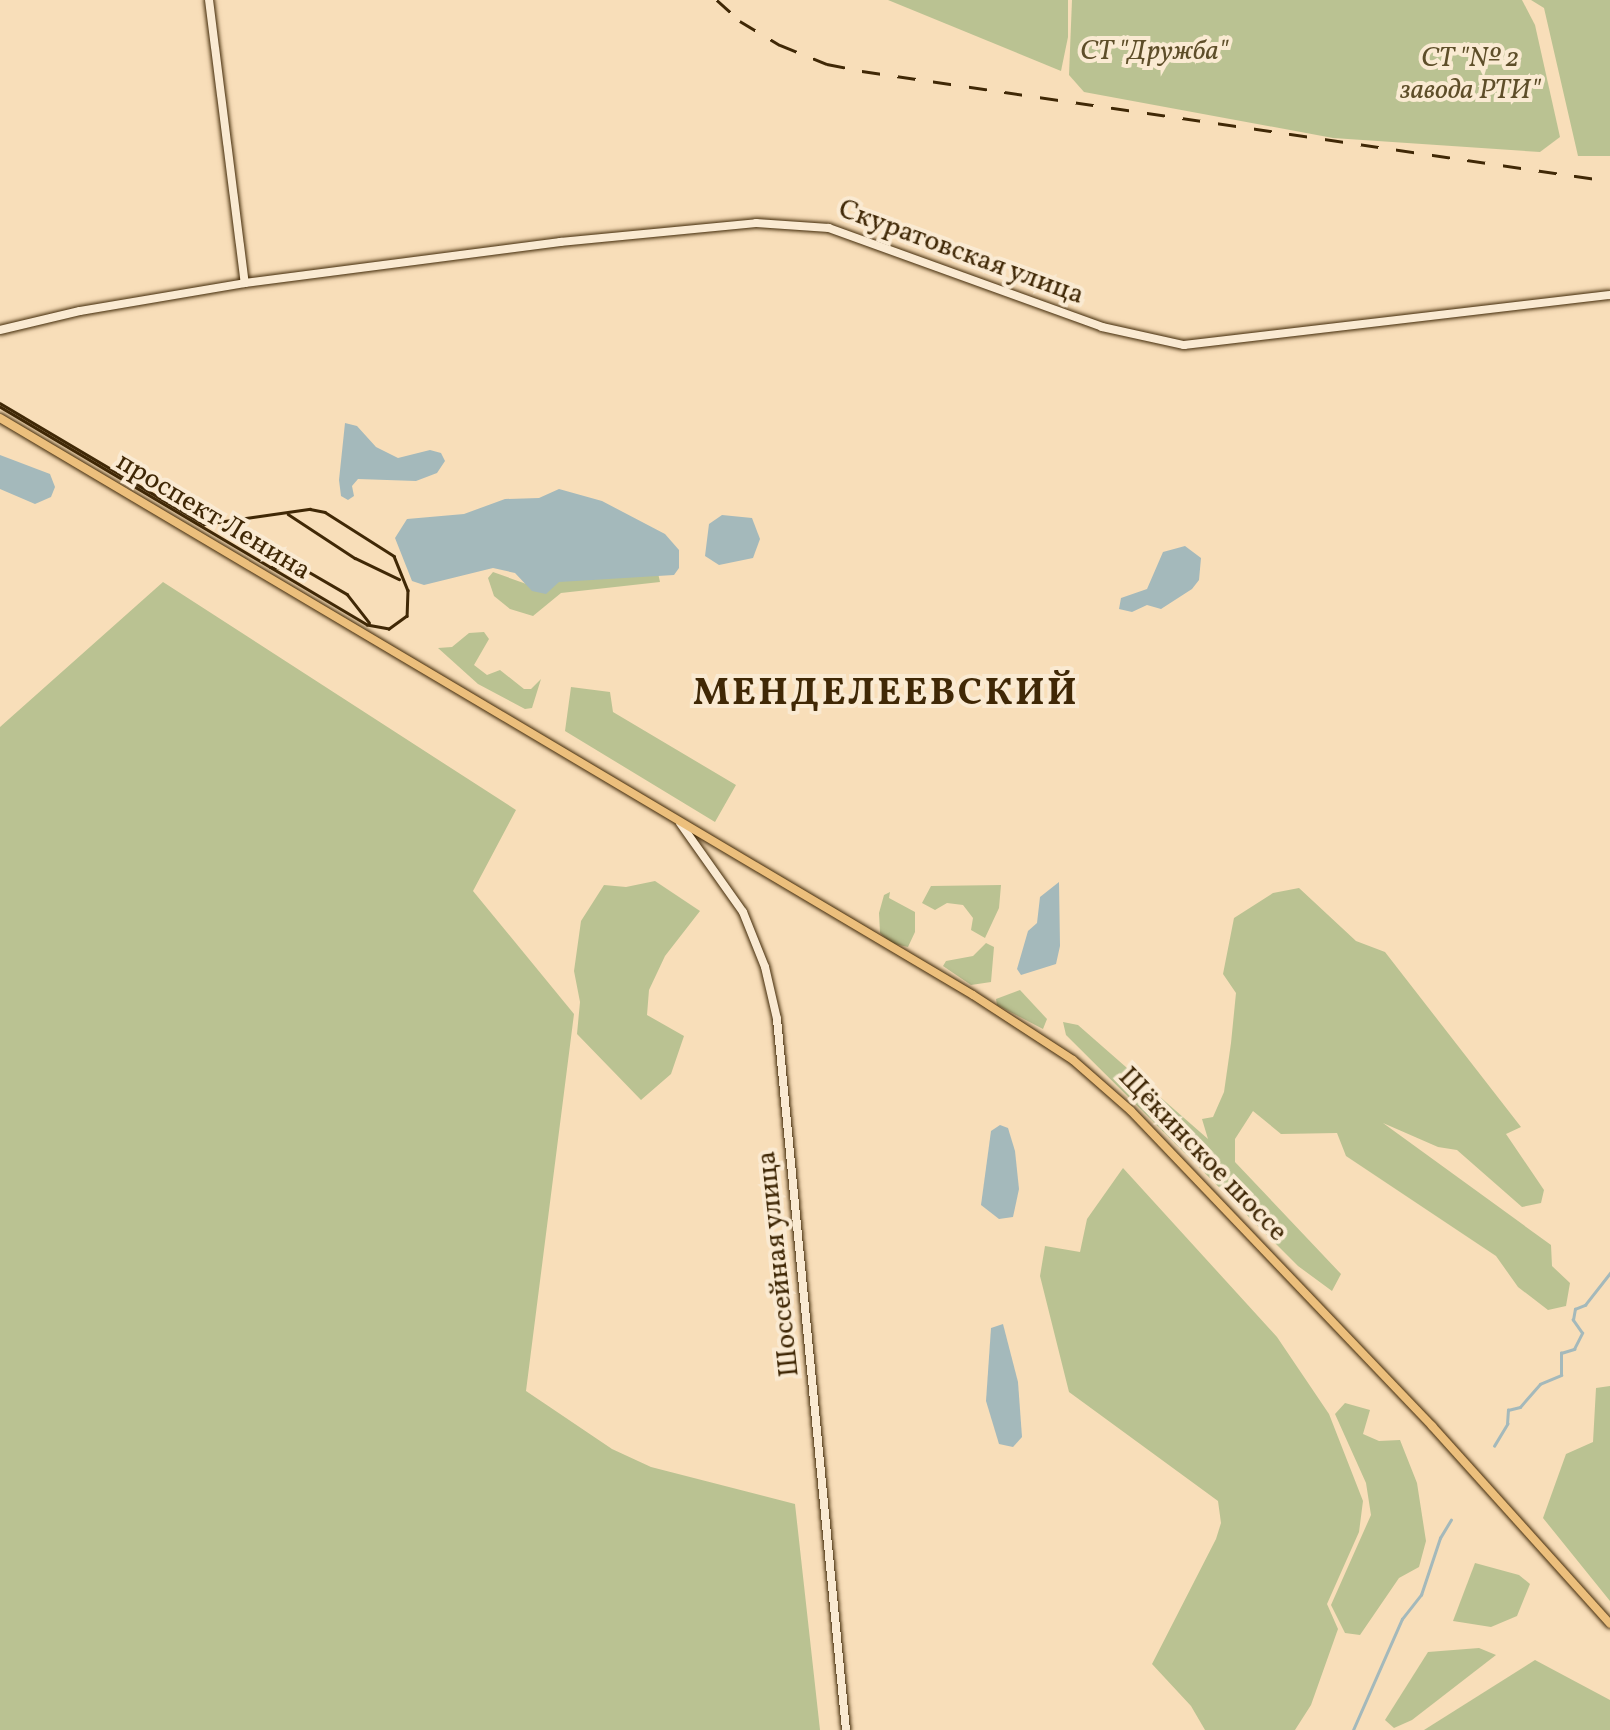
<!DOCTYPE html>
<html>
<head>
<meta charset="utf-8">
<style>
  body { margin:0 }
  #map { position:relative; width:1610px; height:1730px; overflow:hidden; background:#f8deb9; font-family:Vollkorn,serif }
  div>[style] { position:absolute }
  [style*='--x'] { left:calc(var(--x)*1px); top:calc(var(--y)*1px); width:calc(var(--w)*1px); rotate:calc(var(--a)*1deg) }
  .green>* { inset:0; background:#bac292 }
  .water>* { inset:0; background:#a4b9bb }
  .stream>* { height:2.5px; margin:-1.25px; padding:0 1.25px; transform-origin:1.25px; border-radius:1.25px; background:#a4b9bb }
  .roads { filter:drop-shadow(0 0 2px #402806) drop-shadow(0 0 2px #402806) }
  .secondary>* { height:8px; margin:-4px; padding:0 4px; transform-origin:4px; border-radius:4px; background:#faead2 }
  .primary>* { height:8px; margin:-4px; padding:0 4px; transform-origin:4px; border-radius:4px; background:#ecbf7c }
  .tram>* { height:2.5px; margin:-1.25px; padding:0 1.25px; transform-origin:1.25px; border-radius:1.25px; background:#402806 }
  .rail>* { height:2.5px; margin-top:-1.25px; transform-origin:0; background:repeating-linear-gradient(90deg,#402806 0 18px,transparent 0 36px) }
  span { translate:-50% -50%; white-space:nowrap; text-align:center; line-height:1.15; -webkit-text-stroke:8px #faead2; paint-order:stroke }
  .park-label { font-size:28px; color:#5e4e29; font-style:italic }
  .street-label { font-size:28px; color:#402806 }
  .district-label { font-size:38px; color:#402806; font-weight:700; letter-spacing:2.5px }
</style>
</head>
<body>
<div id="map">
  <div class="green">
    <div style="clip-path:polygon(888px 0,1068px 0,1068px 37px,1061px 71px)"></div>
    <div style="clip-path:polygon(1072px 0,1522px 0,1535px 25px,1560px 137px,1540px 152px,1333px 138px,1084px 92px,1069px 75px)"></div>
    <div style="clip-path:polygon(1531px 0,1610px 0,1610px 156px,1578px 156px,1544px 8px)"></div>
    <div style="clip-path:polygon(493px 572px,532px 586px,542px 579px,658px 573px,660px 582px,561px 593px,533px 616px,510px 609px,494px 596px,488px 578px)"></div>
    <div style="clip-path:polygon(163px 582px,516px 810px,473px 891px,574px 1014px,526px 1391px,612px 1449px,651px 1467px,795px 1504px,820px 1730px,0 1730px,0 727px)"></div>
    <div style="clip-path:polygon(484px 632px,489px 639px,474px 665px,487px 675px,500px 670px,524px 689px,531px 689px,541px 679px,532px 708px,525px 709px,478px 684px,438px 648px,452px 647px,469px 633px)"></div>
    <div style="clip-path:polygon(571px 687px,610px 692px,613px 712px,736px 785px,715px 822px,565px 731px)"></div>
    <div style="clip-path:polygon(655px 881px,700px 911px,665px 956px,649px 990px,647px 1015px,684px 1036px,671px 1074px,641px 1100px,577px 1034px,580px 1002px,574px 971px,581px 921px,604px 885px,626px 887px)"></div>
    <div style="clip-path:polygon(1001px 885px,999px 908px,985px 938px,971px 930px,973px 918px,963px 905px,947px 903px,935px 910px,922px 903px,931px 886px)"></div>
    <div style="clip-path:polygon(1299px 888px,1356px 941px,1385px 952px,1521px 1127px,1506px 1134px,1544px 1190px,1541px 1203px,1522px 1207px,1457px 1150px,1438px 1147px,1383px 1123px,1551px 1245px,1552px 1266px,1570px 1283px,1566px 1306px,1548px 1310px,1518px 1287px,1496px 1256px,1346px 1156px,1337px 1133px,1281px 1134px,1253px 1111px,1235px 1139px,1235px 1162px,1341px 1274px,1332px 1291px,1298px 1266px,1066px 1035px,1063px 1022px,1078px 1025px,1208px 1139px,1202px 1119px,1213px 1117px,1224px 1092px,1231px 1043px,1236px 993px,1223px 974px,1234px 918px,1273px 893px)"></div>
    <div style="clip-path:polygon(890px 892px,889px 898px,915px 912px,915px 932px,908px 947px,891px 943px,880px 933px,879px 913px,884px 895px)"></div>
    <div style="clip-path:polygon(986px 943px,994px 947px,991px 982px,971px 985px,943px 966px,946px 961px,973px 956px)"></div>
    <div style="clip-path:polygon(1020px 990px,1047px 1019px,1043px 1029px,997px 1005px,996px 999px)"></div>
    <div style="clip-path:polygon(1123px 1168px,1277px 1337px,1329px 1414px,1363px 1501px,1359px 1532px,1327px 1604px,1338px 1629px,1311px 1705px,1295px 1730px,1205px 1730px,1191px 1706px,1152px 1664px,1216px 1539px,1221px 1523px,1218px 1501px,1069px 1392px,1040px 1276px,1045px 1246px,1080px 1252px,1087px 1219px)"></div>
    <div style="clip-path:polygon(1610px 1386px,1610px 1601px,1543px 1518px,1566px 1454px,1593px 1442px,1596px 1388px)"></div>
    <div style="clip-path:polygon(1345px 1403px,1370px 1410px,1363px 1434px,1379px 1441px,1400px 1440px,1417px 1483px,1426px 1541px,1419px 1567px,1399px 1578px,1360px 1635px,1345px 1633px,1331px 1605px,1371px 1515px,1366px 1483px,1335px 1414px)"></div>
    <div style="clip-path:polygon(1475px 1563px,1519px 1575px,1530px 1584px,1517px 1616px,1491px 1627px,1453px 1621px)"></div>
    <div style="clip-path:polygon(1479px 1648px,1496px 1655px,1412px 1720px,1394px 1728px,1385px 1720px,1428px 1652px)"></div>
    <div style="clip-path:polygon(1535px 1660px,1610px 1700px,1610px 1730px,1424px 1730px)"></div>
  </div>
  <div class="water">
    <div style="clip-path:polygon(345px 423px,357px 426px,376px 447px,398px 458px,430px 450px,441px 453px,445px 461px,437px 473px,416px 481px,358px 479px,352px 486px,354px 496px,348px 500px,341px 496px,339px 480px)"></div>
    <div style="clip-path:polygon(0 455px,50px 474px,55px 487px,51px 497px,35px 504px,0 489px)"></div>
    <div style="clip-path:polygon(559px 489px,602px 501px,665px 534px,679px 550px,679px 568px,674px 575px,559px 582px,546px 594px,532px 591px,515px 573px,493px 568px,424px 585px,412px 581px,395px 538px,407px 519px,464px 514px,505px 499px,539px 498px)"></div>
    <div style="clip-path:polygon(722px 515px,752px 518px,760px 539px,753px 558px,719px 565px,705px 556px,709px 524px)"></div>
    <div style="clip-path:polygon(1185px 546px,1201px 558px,1199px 580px,1192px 589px,1161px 609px,1147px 605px,1132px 612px,1119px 609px,1121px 598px,1147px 589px,1163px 552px)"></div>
    <div style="clip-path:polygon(1059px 882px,1060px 946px,1056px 964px,1021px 975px,1017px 969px,1028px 931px,1037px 923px,1040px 897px)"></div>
    <div style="clip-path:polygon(1000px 1125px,1008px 1128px,1015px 1151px,1019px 1189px,1013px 1217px,999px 1219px,981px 1205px,991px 1131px)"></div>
    <div style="clip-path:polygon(1003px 1324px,1018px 1382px,1022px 1437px,1013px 1447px,999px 1444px,986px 1401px,991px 1328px)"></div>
  </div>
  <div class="stream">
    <div style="--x:1494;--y:1446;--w:26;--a:-59"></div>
    <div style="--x:1507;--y:1424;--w:14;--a:-86"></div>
    <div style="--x:1508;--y:1410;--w:12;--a:-14"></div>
    <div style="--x:1520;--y:1407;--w:30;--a:-49"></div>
    <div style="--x:1540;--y:1384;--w:23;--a:-23"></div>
    <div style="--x:1561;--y:1375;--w:22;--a:-90"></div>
    <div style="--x:1561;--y:1353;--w:14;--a:-17"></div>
    <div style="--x:1574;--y:1349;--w:18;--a:-63"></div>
    <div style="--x:1582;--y:1333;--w:16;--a:-125"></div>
    <div style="--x:1573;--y:1320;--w:11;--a:-80"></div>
    <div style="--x:1575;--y:1309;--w:11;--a:-22"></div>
    <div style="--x:1585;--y:1305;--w:41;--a:-52"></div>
    <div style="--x:1353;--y:1730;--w:121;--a:-66.2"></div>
    <div style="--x:1402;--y:1619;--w:31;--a:-52"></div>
    <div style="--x:1421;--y:1595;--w:60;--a:-71.6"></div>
    <div style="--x:1440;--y:1538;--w:21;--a:-59"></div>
  </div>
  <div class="roads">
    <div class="secondary">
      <div style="--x:209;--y:0;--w:285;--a:82.8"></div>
      <div style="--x:0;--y:330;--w:82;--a:-13.4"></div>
      <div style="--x:80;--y:311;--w:167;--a:-9.6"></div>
      <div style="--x:245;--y:283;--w:318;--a:-7.4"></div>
      <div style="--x:560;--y:242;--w:197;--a:-5.5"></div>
      <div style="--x:756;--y:223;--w:73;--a:3.9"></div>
      <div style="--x:829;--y:228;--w:290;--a:19.9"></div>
      <div style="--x:1102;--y:327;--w:84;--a:12.4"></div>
      <div style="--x:1184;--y:345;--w:429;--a:-6.7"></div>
      <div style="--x:680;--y:823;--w:109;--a:54.7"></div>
      <div style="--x:743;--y:912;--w:59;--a:68.2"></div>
      <div style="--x:765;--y:967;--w:53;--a:77"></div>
      <div style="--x:777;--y:1019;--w:714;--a:84.46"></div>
    </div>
    <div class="primary">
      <div style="--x:0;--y:418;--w:1131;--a:30.67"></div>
      <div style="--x:973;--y:995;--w:119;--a:33"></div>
      <div style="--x:1073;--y:1060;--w:77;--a:41.3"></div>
      <div style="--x:1131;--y:1111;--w:436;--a:46.3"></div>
      <div style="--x:1432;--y:1426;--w:266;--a:48"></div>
    </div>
  </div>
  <div class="tram">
    <div style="--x:0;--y:403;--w:237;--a:30.7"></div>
    <div style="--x:204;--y:524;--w:107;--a:-8.1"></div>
    <div style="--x:310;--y:509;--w:15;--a:11"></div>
    <div style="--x:325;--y:512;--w:82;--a:32.5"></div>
    <div style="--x:394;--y:556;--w:37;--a:68"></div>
    <div style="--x:408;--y:590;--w:26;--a:92"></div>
    <div style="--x:407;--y:616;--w:22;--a:144"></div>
    <div style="--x:389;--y:629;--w:22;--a:-170"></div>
    <div style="--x:367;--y:625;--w:427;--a:-149.3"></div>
    <div style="--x:288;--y:514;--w:80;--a:33.3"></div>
    <div style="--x:355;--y:558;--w:49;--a:25.5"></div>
    <div style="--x:270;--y:567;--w:34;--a:3"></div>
    <div style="--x:304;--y:569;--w:50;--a:30.2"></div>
    <div style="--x:347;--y:594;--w:36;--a:52"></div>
  </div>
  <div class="rail">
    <div style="--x:717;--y:0;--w:31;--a:42"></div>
    <div style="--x:740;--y:21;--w:47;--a:31"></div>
    <div style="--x:780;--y:45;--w:51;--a:22"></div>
    <div style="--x:827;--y:64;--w:36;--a:11"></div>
    <div style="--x:862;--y:71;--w:756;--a:8.37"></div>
  </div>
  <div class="park-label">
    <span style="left:1154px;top:52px">СТ "Дружба"</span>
    <span style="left:1470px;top:75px">СТ "№ 2<br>завода РТИ"</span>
  </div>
  <div class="street-label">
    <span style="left:961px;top:253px;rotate:20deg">Скуратовская улица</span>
    <span style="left:213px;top:517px;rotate:31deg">проспект Ленина</span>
    <span style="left:1202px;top:1155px;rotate:46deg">Щёкинское шоссе</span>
    <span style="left:779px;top:1264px;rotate:-96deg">Шоссейная улица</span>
  </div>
  <div class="district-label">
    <span style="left:886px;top:695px">МЕНДЕЛЕЕВСКИЙ</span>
  </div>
</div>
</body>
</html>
